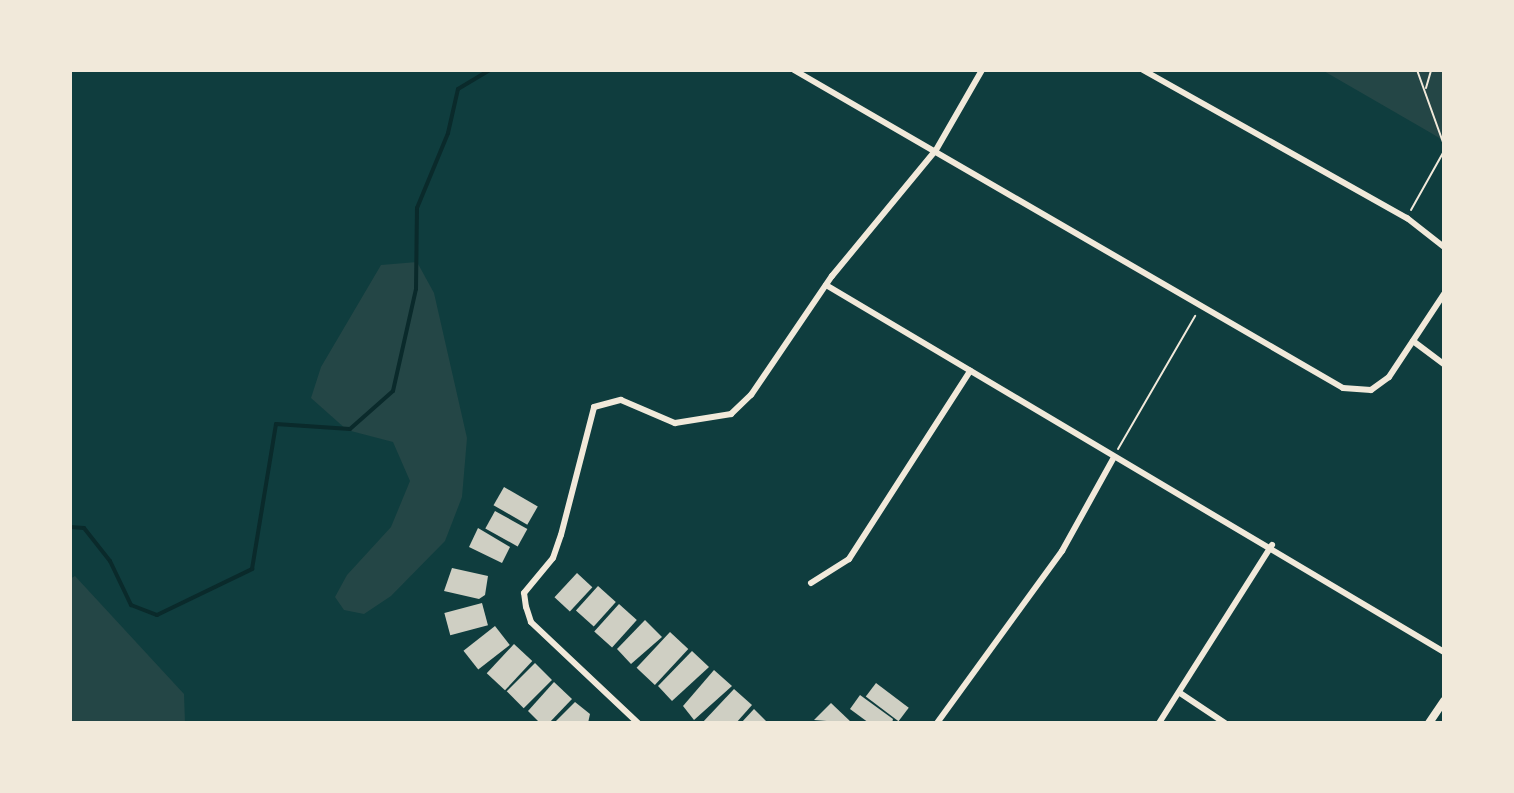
<!DOCTYPE html>
<html>
<head>
<meta charset="utf-8">
<style>
  body { margin:0 }
  #map { position:relative; width:1514px; height:793px; overflow:hidden; background:#0f3d3e; font-family:"Titillium Web",sans-serif }
  div>[style] { position:absolute }
  [style*='--x'] { left:calc(var(--x)*1px); top:calc(var(--y)*1px); width:calc(var(--w)*1px); rotate:calc(var(--a)*1deg) }
  .green>* { inset:0; background:#244646 }
  .stream>* { height:4px; margin:-2px; padding:0 2px; transform-origin:2px; border-radius:2px; background:#0a2a2b }
  .building>* { inset:0; background:#cfcfc3; transform-origin:0 0 }
  .path>* { height:2px; margin:-1px; padding:0 1px; transform-origin:1px; border-radius:1px; background:#f1e9da }
  .minor>* { height:6px; margin:-3px; padding:0 3px; transform-origin:3px; border-radius:3px; background:#f1e9da }
  .tertiary>* { height:8px; margin:-4px; padding:0 4px; transform-origin:4px; border-radius:4px; background:#f1e9da }
  span { translate:-50% -50%; white-space:nowrap; text-align:center; line-height:1.15; -webkit-text-stroke:7px #f1e9da; paint-order:stroke }
  .frame { position:absolute; inset:0; border:72px solid #f1e9da; pointer-events:none }
</style>
</head>
<body>
<div id="map">
  <div class="green">
    <div style="clip-path:polygon(1322px 70px,1444px 70px,1444px 141px,1431px 133px)"></div>
    <div style="clip-path:polygon(417px 262px,434px 293px,467px 438px,462px 497px,445px 541px,391px 596px,364px 614px,344px 610px,335px 597px,347px 575px,391px 527px,410px 481px,393px 442px,347px 430px,311px 398px,321px 367px,381px 265px)"></div>
    <div style="clip-path:polygon(75px 576px,184px 694px,185px 723px,70px 723px,70px 579px)"></div>
  </div>
  <div class="stream">
    <div style="--x:70;--y:527;--w:14;--a:4"></div>
    <div style="--x:84;--y:528;--w:42;--a:51.8"></div>
    <div style="--x:110;--y:561;--w:49;--a:64.5"></div>
    <div style="--x:131;--y:605;--w:28;--a:21"></div>
    <div style="--x:157;--y:615;--w:106;--a:-25.8"></div>
    <div style="--x:252;--y:569;--w:147;--a:-80.6"></div>
    <div style="--x:276;--y:424;--w:74;--a:3.9"></div>
    <div style="--x:350;--y:429;--w:57;--a:-41.5"></div>
    <div style="--x:393;--y:391;--w:105;--a:-77.3"></div>
    <div style="--x:416;--y:289;--w:81;--a:-89.3"></div>
    <div style="--x:417;--y:208;--w:81;--a:-67.5"></div>
    <div style="--x:448;--y:133;--w:45;--a:-77.2"></div>
    <div style="--x:458;--y:89;--w:37;--a:-31"></div>
  </div>
  <div class="building">
    <div style="left:504px;top:487px;width:39px;height:21px;rotate:30deg"></div>
    <div style="left:495px;top:511px;width:37px;height:20px;rotate:29deg"></div>
    <div style="clip-path:polygon(478px 528px,510px 547px,502px 563px,469px 547px)"></div>
    <div style="clip-path:polygon(452px 568px,488px 576px,485px 595px,479px 599px,444px 591px)"></div>
    <div style="left:577px;top:573px;width:21px;height:33px;rotate:43deg"></div>
    <div style="left:598px;top:586px;width:24px;height:33px;rotate:42deg"></div>
    <div style="left:482px;top:603px;width:23px;height:39px;rotate:75deg"></div>
    <div style="left:619px;top:604px;width:24px;height:37px;rotate:42deg"></div>
    <div style="clip-path:polygon(645px 620px,662px 637px,631px 664px,617px 649px)"></div>
    <div style="left:495px;top:626px;width:24px;height:40px;rotate:52deg"></div>
    <div style="left:670px;top:632px;width:25px;height:49px;rotate:43deg"></div>
    <div style="left:514px;top:644px;width:25px;height:40px;rotate:43deg"></div>
    <div style="clip-path:polygon(692px 651px,709px 667px,672px 701px,658px 686px)"></div>
    <div style="left:535px;top:663px;width:24px;height:40px;rotate:45deg"></div>
    <div style="clip-path:polygon(714px 670px,732px 686px,694px 720px,683px 706px)"></div>
    <div style="clip-path:polygon(554px 682px,572px 699px,549px 723px,540px 723px,528px 711px)"></div>
    <div style="left:876px;top:683px;width:41px;height:17px;rotate:37deg"></div>
    <div style="clip-path:polygon(734px 689px,752px 705px,736px 723px,702px 723px)"></div>
    <div style="clip-path:polygon(860px 695px,893px 719px,892px 723px,869px 723px,850px 709px)"></div>
    <div style="clip-path:polygon(575px 702px,590px 714px,588px 723px,554px 723px)"></div>
    <div style="clip-path:polygon(831px 703px,852px 723px,814px 720px)"></div>
    <div style="clip-path:polygon(754px 709px,768px 723px,741px 723px)"></div>
  </div>
  <div class="path">
    <div style="--x:1417;--y:70;--w:80;--a:70.2"></div>
    <div style="--x:1426;--y:88;--w:19;--a:-74"></div>
    <div style="--x:1411;--y:210;--w:68;--a:-60.8"></div>
    <div style="--x:1118;--y:449;--w:154;--a:-59.9"></div>
  </div>
  <div class="minor">
    <div style="--x:794;--y:70;--w:634;--a:30.08"></div>
    <div style="--x:1343;--y:388;--w:28;--a:4"></div>
    <div style="--x:1371;--y:390;--w:22;--a:-36"></div>
    <div style="--x:1389;--y:377;--w:100;--a:-56.5"></div>
    <div style="--x:1143;--y:70;--w:303;--a:29.3"></div>
    <div style="--x:1407;--y:218;--w:47;--a:38.1"></div>
    <div style="--x:826;--y:285;--w:719;--a:30.7"></div>
    <div style="--x:1413;--y:341;--w:39;--a:37"></div>
    <div style="--x:811;--y:583;--w:45;--a:-32.3"></div>
    <div style="--x:849;--y:559;--w:224;--a:-57.2"></div>
    <div style="--x:1180;--y:693;--w:54;--a:33.7"></div>
    <div style="--x:638;--y:723;--w:147;--a:-136.7"></div>
    <div style="--x:531;--y:622;--w:16;--a:-108"></div>
    <div style="--x:526;--y:607;--w:14;--a:-98"></div>
    <div style="--x:524;--y:593;--w:45;--a:-50.4"></div>
    <div style="--x:553;--y:558;--w:24;--a:-71"></div>
    <div style="--x:561;--y:535;--w:132;--a:-75.5"></div>
    <div style="--x:594;--y:407;--w:28;--a:-15"></div>
    <div style="--x:621;--y:400;--w:59;--a:23.1"></div>
    <div style="--x:675;--y:423;--w:57;--a:-9.1"></div>
    <div style="--x:731;--y:414;--w:28;--a:-44"></div>
    <div style="--x:751;--y:395;--w:144;--a:-55.8"></div>
    <div style="--x:832;--y:276;--w:163;--a:-50.5"></div>
    <div style="--x:936;--y:150;--w:92;--a:-60.1"></div>
    <div style="--x:937;--y:723;--w:213;--a:-54"></div>
    <div style="--x:1062;--y:551;--w:107;--a:-61"></div>
    <div style="--x:1159;--y:723;--w:211;--a:-57.6"></div>
  </div>
  <div class="tertiary">
    <div style="--x:1429;--y:723;--w:27;--a:-56"></div>
  </div>
  <div class="frame"></div>
</div>
</body>
</html>
